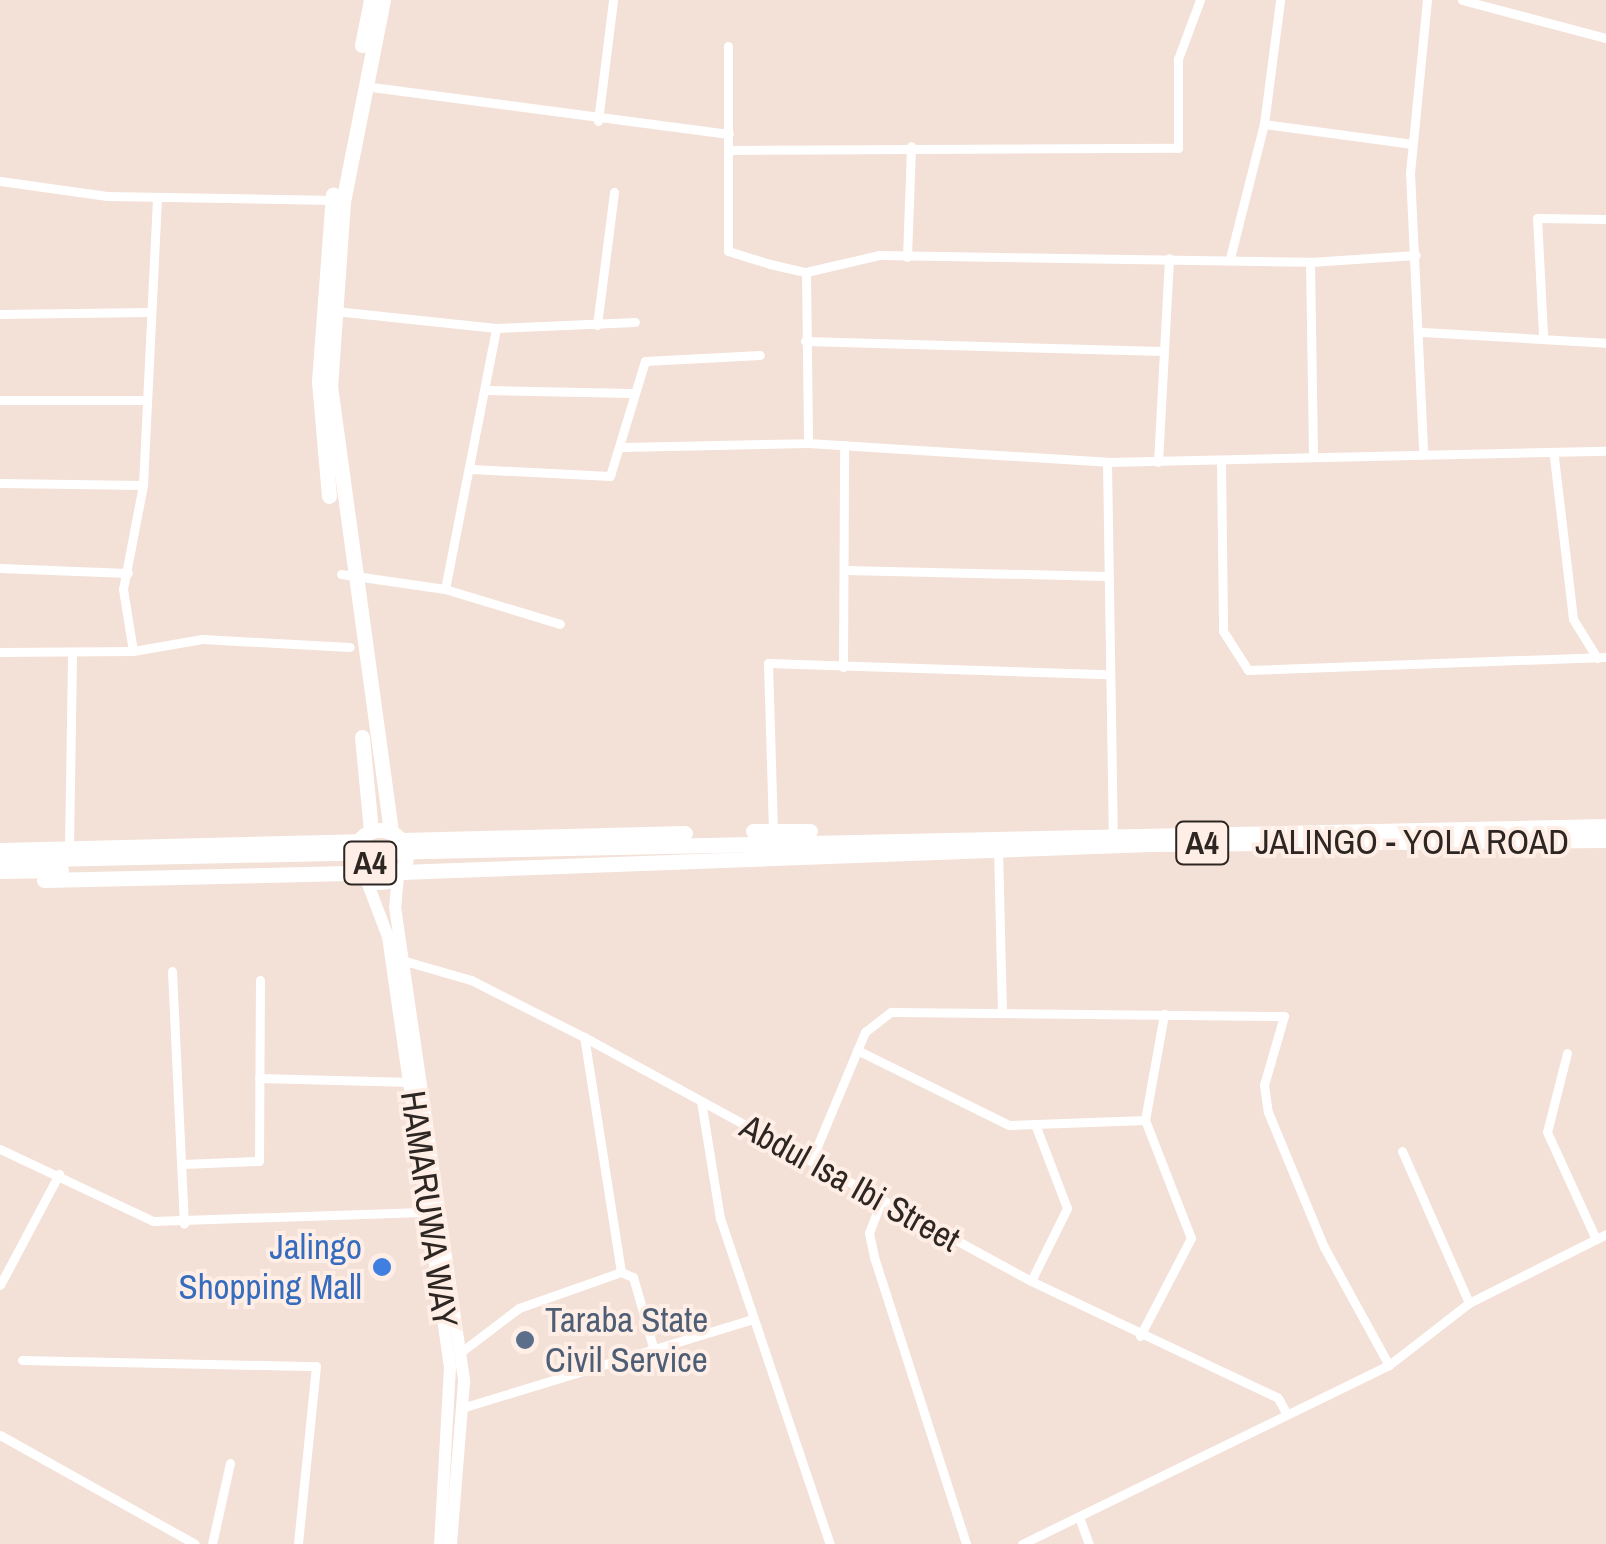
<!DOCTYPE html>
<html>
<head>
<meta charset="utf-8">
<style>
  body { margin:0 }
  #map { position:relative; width:1606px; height:1544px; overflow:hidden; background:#f3e0d6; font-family:"Archivo Narrow",sans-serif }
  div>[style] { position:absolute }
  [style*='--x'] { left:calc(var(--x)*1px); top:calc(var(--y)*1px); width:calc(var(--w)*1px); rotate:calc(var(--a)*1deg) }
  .minor>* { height:9px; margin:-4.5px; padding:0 4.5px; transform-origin:4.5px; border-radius:4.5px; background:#fff }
  .secondary>* { height:12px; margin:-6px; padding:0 6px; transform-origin:6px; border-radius:6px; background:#fff }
  .primary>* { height:15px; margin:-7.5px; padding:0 7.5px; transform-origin:7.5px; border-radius:7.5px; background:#fff }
  .trunk>* { height:15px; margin:-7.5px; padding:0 7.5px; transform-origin:7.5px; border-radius:7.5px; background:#fff }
  .trunk>.ring { margin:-7.5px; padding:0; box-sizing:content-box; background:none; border:15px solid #fff; border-radius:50% }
  .dots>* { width:28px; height:28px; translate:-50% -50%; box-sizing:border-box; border:5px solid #feeee6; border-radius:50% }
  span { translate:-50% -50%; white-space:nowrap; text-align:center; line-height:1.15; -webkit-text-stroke:8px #feeee6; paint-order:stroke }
  .shield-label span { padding:2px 8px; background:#feeee6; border:2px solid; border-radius:8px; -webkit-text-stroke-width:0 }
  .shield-label { font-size:32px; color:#2d2622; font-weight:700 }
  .street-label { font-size:35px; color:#2d2622 }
  .shop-label { font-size:35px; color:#366cbe }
  .right { translate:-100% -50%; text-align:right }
  .service-label { font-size:35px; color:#4e5e75 }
  .left { translate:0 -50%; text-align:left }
</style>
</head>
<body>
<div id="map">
  <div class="minor">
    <div style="--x:1462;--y:0;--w:149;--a:14.8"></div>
    <div style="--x:728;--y:46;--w:205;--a:90"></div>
    <div style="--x:728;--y:251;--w:44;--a:17.2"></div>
    <div style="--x:770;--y:264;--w:37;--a:13"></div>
    <div style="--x:806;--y:272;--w:75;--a:-13.1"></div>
    <div style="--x:879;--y:255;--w:431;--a:0.9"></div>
    <div style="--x:1310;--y:262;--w:106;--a:-3.8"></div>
    <div style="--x:364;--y:86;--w:368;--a:7.5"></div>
    <div style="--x:598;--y:121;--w:122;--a:-82.9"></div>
    <div style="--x:1264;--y:124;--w:148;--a:7.7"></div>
    <div style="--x:730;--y:150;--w:448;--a:-0.3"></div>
    <div style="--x:1178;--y:148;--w:89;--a:-90"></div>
    <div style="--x:1178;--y:59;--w:63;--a:-69.6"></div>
    <div style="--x:0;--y:181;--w:108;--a:8"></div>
    <div style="--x:107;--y:196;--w:228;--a:1"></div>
    <div style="--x:907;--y:257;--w:111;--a:-87.9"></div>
    <div style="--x:1230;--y:258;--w:138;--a:-75.8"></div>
    <div style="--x:1264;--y:124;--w:125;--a:-82.6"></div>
    <div style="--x:1310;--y:262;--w:195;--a:89.1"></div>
    <div style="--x:806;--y:272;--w:171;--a:89.3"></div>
    <div style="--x:335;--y:311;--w:162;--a:6"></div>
    <div style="--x:0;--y:314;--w:150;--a:-0.8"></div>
    <div style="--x:597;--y:325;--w:134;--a:-82.7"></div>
    <div style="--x:1423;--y:332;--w:183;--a:3.4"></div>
    <div style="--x:1543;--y:335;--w:117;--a:-92.9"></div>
    <div style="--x:1537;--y:218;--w:69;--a:0.8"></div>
    <div style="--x:805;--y:341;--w:357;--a:1.6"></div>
    <div style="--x:487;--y:390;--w:145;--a:1.2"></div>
    <div style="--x:0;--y:400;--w:147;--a:0"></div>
    <div style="--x:623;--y:447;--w:185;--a:-1.2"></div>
    <div style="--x:808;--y:443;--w:300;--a:3.6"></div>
    <div style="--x:1107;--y:462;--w:499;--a:-1.3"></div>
    <div style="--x:1423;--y:448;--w:275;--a:-92.7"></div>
    <div style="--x:1410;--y:173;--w:174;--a:-84.4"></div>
    <div style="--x:1554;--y:457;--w:163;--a:83.3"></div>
    <div style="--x:1573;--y:619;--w:46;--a:58.4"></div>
    <div style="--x:1221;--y:461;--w:170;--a:89.3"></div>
    <div style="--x:1223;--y:631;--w:46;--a:57.3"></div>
    <div style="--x:1248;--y:670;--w:358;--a:-2.1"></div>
    <div style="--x:1107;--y:462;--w:369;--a:89.1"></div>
    <div style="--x:1158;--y:462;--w:204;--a:-86.9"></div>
    <div style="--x:471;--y:469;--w:139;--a:2.9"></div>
    <div style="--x:610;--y:476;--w:120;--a:-73.1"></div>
    <div style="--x:645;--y:361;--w:115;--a:-3"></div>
    <div style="--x:0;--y:483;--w:143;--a:0.8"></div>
    <div style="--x:0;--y:568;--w:128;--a:2.2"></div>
    <div style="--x:845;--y:570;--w:260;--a:1.3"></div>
    <div style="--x:341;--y:574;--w:105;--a:8.2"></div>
    <div style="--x:445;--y:589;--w:266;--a:-78.9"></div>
    <div style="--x:496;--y:328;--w:139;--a:-2.5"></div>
    <div style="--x:445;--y:589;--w:120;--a:16.9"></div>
    <div style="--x:133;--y:651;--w:63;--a:-99.2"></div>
    <div style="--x:123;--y:589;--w:106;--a:-79.1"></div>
    <div style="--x:143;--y:485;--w:288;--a:-87.2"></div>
    <div style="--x:0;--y:652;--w:133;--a:-0.4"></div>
    <div style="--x:133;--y:651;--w:70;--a:-9.9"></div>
    <div style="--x:202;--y:639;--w:148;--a:3.1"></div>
    <div style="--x:843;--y:667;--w:222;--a:-89.7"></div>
    <div style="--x:773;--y:831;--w:168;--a:-91.7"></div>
    <div style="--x:768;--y:663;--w:339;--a:1.9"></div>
    <div style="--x:69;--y:848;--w:196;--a:-89.1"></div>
    <div style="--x:998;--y:849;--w:164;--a:88.6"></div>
    <div style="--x:405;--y:961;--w:69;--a:16.1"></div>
    <div style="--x:471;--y:980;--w:127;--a:26.8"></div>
    <div style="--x:584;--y:1037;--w:509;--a:28.63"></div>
    <div style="--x:1031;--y:1281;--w:273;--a:25.3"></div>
    <div style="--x:1278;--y:1398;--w:18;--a:61"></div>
    <div style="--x:172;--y:971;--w:253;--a:87.3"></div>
    <div style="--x:857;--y:1050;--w:169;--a:26.3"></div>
    <div style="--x:1009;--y:1125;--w:136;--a:-2.1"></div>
    <div style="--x:1567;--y:1053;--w:81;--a:104.2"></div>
    <div style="--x:1547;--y:1132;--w:118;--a:65.4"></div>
    <div style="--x:259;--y:1078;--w:153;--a:1.5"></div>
    <div style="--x:701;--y:1101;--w:119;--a:80.8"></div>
    <div style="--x:720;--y:1218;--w:344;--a:71.4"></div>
    <div style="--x:0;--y:1149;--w:169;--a:25.2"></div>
    <div style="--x:153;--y:1221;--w:277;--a:-1.9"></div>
    <div style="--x:1402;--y:1151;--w:166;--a:66.2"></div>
    <div style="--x:811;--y:1161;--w:140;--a:-67.3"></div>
    <div style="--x:865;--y:1032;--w:33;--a:-38"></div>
    <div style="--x:891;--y:1012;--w:393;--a:0.6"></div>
    <div style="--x:1284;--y:1016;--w:72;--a:106.2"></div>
    <div style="--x:1264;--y:1085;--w:27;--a:82"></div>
    <div style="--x:1268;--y:1112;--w:146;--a:67.5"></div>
    <div style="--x:1324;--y:1247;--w:135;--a:61.2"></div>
    <div style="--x:183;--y:1164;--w:76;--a:-2.3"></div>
    <div style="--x:259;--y:1161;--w:181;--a:-89.7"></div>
    <div style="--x:882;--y:1199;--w:36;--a:111"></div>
    <div style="--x:869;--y:1233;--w:25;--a:78"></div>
    <div style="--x:874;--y:1257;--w:301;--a:72.2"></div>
    <div style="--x:621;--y:1272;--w:13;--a:23"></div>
    <div style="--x:633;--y:1277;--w:76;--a:74"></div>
    <div style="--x:1031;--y:1281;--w:81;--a:-63.7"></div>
    <div style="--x:1067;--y:1208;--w:87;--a:-110.9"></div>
    <div style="--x:0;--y:1285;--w:126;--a:-62"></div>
    <div style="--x:1140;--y:1336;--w:110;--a:-62.5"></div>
    <div style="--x:1191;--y:1238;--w:127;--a:-111.3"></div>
    <div style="--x:1145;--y:1120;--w:108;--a:-79.8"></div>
    <div style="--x:461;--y:1352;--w:73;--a:-37.2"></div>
    <div style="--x:519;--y:1308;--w:108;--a:-19.4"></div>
    <div style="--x:621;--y:1272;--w:238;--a:-98.9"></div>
    <div style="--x:22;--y:1360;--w:294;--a:1.2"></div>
    <div style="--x:316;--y:1366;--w:179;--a:95.8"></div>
    <div style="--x:465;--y:1407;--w:298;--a:-17"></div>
    <div style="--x:0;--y:1435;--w:223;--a:29.2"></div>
    <div style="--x:1079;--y:1517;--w:29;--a:70"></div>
    <div style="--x:212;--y:1544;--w:83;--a:-77.5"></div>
    <div style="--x:1022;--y:1544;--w:408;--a:-26"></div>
    <div style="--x:1389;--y:1365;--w:101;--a:-37.8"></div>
    <div style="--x:1469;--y:1303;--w:153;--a:-26.7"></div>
  </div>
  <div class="secondary">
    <div style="--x:398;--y:875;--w:32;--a:95"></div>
    <div style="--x:395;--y:907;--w:480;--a:81.7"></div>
    <div style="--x:464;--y:1382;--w:163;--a:94.6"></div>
    <div style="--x:366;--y:879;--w:62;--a:69.2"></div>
    <div style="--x:388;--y:937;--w:434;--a:81.8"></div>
    <div style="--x:450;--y:1367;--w:177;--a:93.2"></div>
  </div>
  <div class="primary">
    <div style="--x:383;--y:0;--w:206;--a:101.2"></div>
    <div style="--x:343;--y:202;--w:184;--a:94"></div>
    <div style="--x:330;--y:386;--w:450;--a:82.2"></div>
    <div style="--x:362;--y:45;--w:46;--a:-78.7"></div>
    <div style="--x:329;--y:496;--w:115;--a:-95"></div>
    <div style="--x:319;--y:381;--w:187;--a:-85.7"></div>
    <div style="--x:362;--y:737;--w:94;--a:84.5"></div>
  </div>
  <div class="trunk">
    <div class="ring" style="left:354px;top:830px;width:37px;height:37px"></div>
    <div style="--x:753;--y:831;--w:57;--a:0"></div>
    <div style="--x:401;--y:840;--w:284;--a:-1.4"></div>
    <div style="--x:0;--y:850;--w:358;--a:-1.4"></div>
    <div style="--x:0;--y:860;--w:1606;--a:-1.21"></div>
    <div style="--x:0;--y:871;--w:61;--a:-0.9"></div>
    <div style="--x:401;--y:872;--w:749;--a:-2.14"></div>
    <div style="--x:1149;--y:844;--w:457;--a:-0.5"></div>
    <div style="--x:44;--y:880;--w:315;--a:-1.3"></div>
  </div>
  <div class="dots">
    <div style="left:382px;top:1267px;background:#3f7fe0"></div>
    <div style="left:525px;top:1340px;background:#5c6f8a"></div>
  </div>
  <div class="shield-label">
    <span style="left:1202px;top:843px">A4</span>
    <span style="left:370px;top:863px">A4</span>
  </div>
  <div class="street-label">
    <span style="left:1412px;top:842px">JALINGO - YOLA ROAD</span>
    <span style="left:850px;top:1183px;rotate:29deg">Abdul Isa Ibi Street</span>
    <span style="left:429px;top:1209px;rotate:82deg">HAMARUWA WAY</span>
  </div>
  <div class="shop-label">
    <span class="right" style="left:362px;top:1267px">Jalingo<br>Shopping Mall</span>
  </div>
  <div class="service-label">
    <span class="left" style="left:545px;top:1340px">Taraba State<br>Civil Service</span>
  </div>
</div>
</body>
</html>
